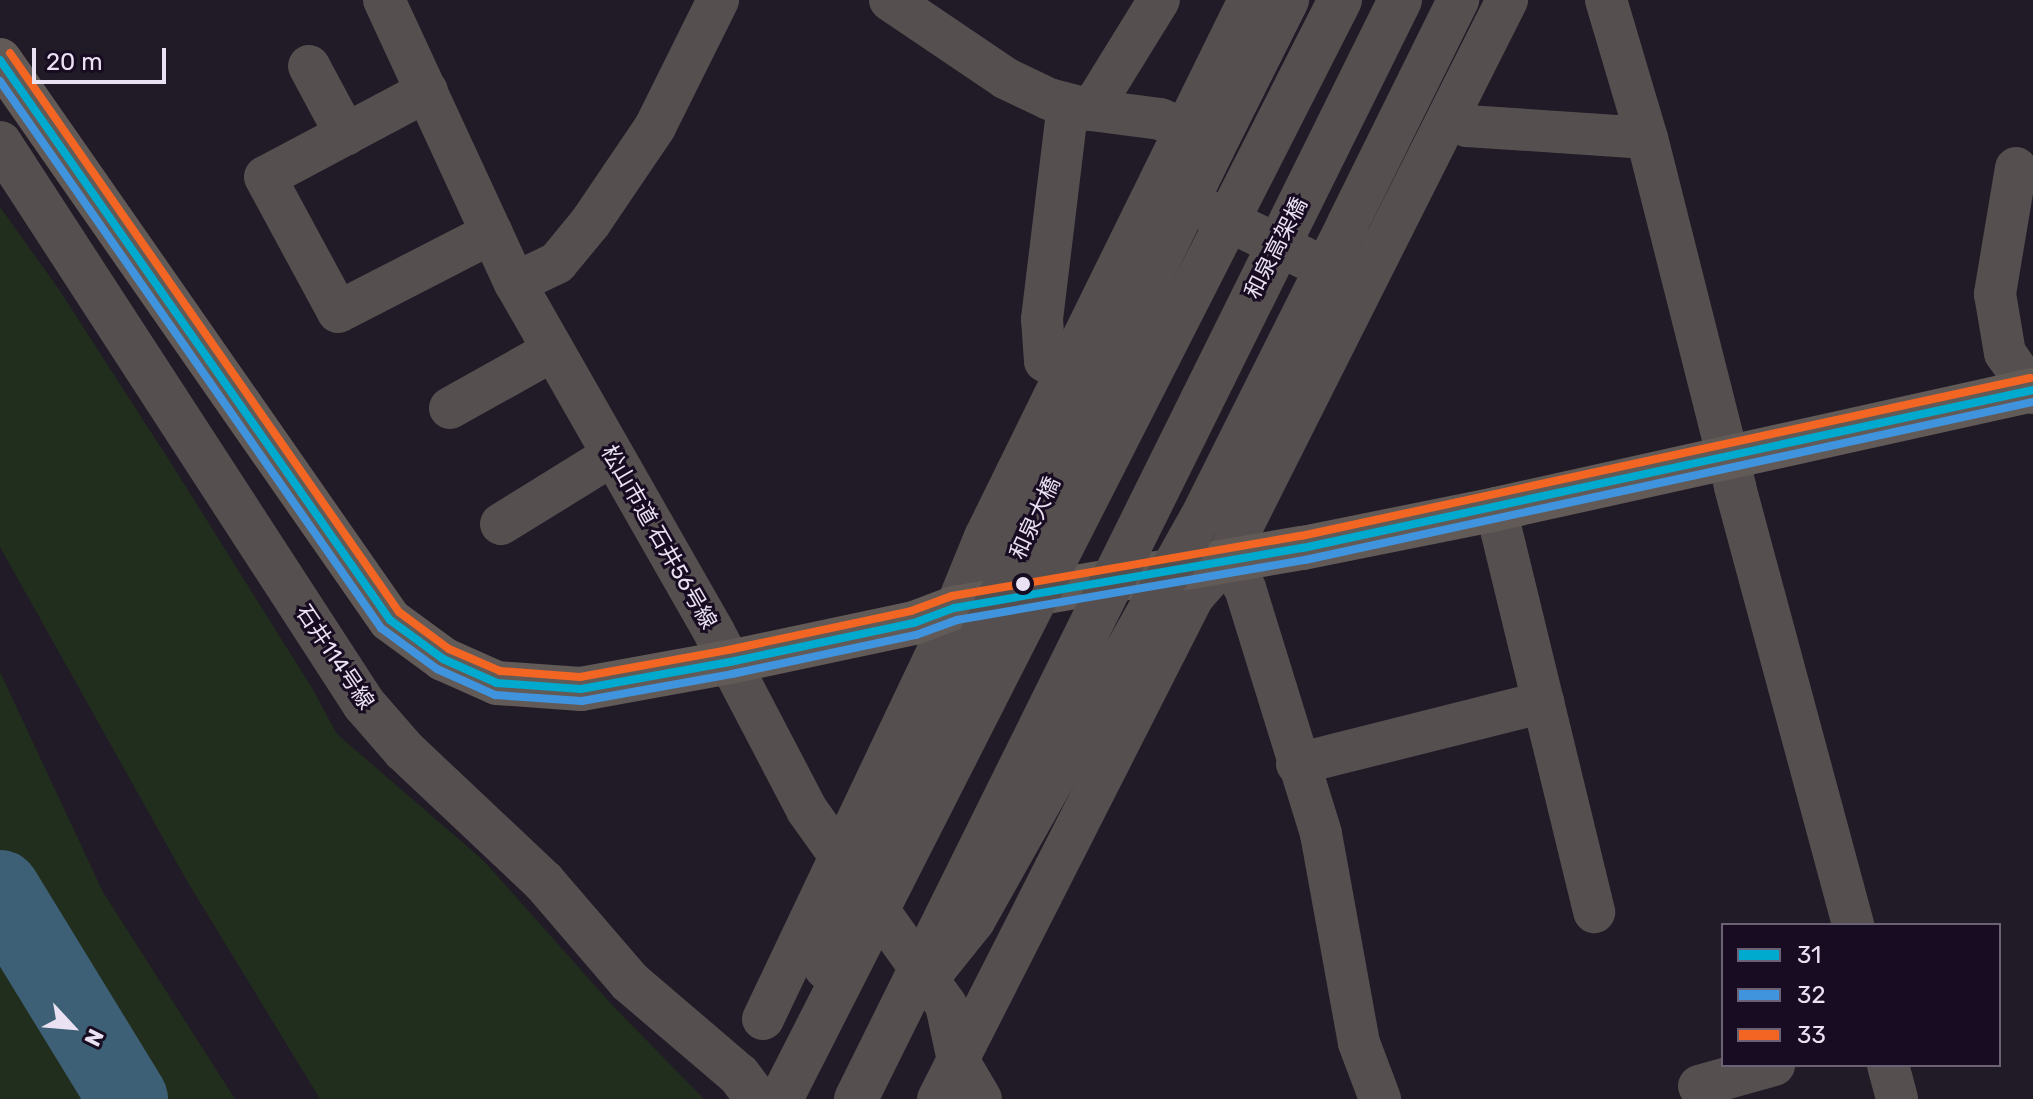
<!DOCTYPE html>
<html>
<head>
<meta charset="utf-8">
<style>
  body { margin:0 }
  #map { position:relative; width:2033px; height:1099px; overflow:hidden; background:#211a27; font-family:Rubik,"Noto Sans JP",sans-serif }
  div>[style] { position:absolute }
  [style*='--x'] { left:calc(var(--x)*1px); top:calc(var(--y)*1px); width:calc(var(--w)*1px); rotate:calc(var(--a)*1deg) }
  .green>* { inset:0; background:#212e1d }
  .river>* { height:80px; margin:-40px; padding:0 40px; transform-origin:40px; border-radius:40px; background:#3e6076 }
  .minor>* { height:42px; margin:-21px; padding:0 21px; transform-origin:21px; border-radius:21px; background:#55504f }
  .tertiary>* { height:44px; margin:-22px; padding:0 22px; transform-origin:22px; border-radius:22px; background:#55504f }
  .primary>* { height:44px; margin:-22px; padding:0 22px; transform-origin:22px; border-radius:22px; background:#615a57 }
  .minor-bridge>* { height:42px; margin:-21px; padding:0 21px; transform-origin:21px; border-radius:21px; background:#55504f }
  .tertiary-bridge>* { height:44px; margin:-22px; padding:0 22px; transform-origin:22px; border-radius:22px; background:#55504f }
  .bus-1>* { height:8px; margin:-4px; padding:0 4px; transform-origin:4px; border-radius:4px; background:#00a9ce }
  .bus-2>* { height:8px; margin:-4px; padding:0 4px; transform-origin:4px; border-radius:4px; background:#4094de }
  .bus-3>* { height:8px; margin:-4px; padding:0 4px; transform-origin:4px; border-radius:4px; background:#f26522 }
  .dots>* { width:22px; height:22px; translate:-50% -50%; box-sizing:border-box; border:4px solid #180c22; border-radius:50% }
  span { translate:-50% -50%; white-space:nowrap; text-align:center; line-height:1.15; -webkit-text-stroke:6px #180c22; paint-order:stroke }
  .street-label { font-size:22px; color:#eae2f2 }
  .legend { position:absolute; left:1721px; top:923px; width:280px; height:144px; box-sizing:border-box; background:#180c22; border:2px solid #6c6275; margin:0; padding:10px 14px; list-style:none; font-size:24px; color:#eae2f2 }
  .legend li { display:flex; align-items:center; gap:16px; height:40px }
  .legend b { width:40px; border:2px solid #6c6275 }
  .north { position:absolute; left:32px; top:987px; width:80px; height:80px; -webkit-text-stroke:6px #180c22; paint-order:stroke; rotate:116deg; font-size:22px; font-weight:700; line-height:32px; text-align:center; color:#eae2f2 }
  .north::after { content:''; display:block; margin:auto; width:28px; height:36px; background:#eae2f2; clip-path:polygon(50% 0,100% 100%,50% 72%,0 100%) }
  .scale { position:absolute; left:32px; top:48px; width:134px; height:36px; box-sizing:border-box; border:4px solid #eae2f2; border-top:0; padding-left:10px; font-size:24px; line-height:28px; white-space:nowrap; color:#eae2f2; -webkit-text-stroke:6px #180c22; paint-order:stroke }
</style>
</head>
<body>
<div id="map">
  <div class="green">
    <div style="clip-path:polygon(0 207px,58px 288px,176px 471px,312px 688px,337px 734px,484px 861px,613px 1006px,704px 1099px,320px 1099px,187px 881px,0 547px)"></div>
    <div style="clip-path:polygon(0 672px,103px 892px,235px 1099px,0 1099px)"></div>
  </div>
  <div class="river">
    <div style="--x:0;--y:890;--w:245;--a:58.5"></div>
  </div>
  <div class="minor">
    <div style="--x:384;--y:0;--w:312;--a:65.2"></div>
    <div style="--x:515;--y:283;--w:402;--a:60.3"></div>
    <div style="--x:714;--y:632;--w:201;--a:62.4"></div>
    <div style="--x:807;--y:810;--w:239;--a:54.5"></div>
    <div style="--x:946;--y:1005;--w:56;--a:77.7"></div>
    <div style="--x:958;--y:1060;--w:45;--a:59.5"></div>
    <div style="--x:890;--y:0;--w:139;--a:34.1"></div>
    <div style="--x:1005;--y:78;--w:49;--a:25.5"></div>
    <div style="--x:1049;--y:99;--w:43;--a:14.7"></div>
    <div style="--x:1091;--y:110;--w:70;--a:7.4"></div>
    <div style="--x:1160;--y:119;--w:26;--a:23"></div>
    <div style="--x:1606;--y:0;--w:144;--a:73.5"></div>
    <div style="--x:1647;--y:138;--w:360;--a:75.8"></div>
    <div style="--x:1735;--y:487;--w:454;--a:74.9"></div>
    <div style="--x:309;--y:66;--w:78;--a:61.8"></div>
    <div style="--x:427;--y:91;--w:183;--a:152"></div>
    <div style="--x:265;--y:177;--w:153;--a:61.6"></div>
    <div style="--x:338;--y:312;--w:173;--a:-27.2"></div>
    <div style="--x:1091;--y:110;--w:129;--a:-58.3"></div>
    <div style="--x:1449;--y:116;--w:21;--a:29"></div>
    <div style="--x:1467;--y:126;--w:180;--a:3.8"></div>
    <div style="--x:1213;--y:150;--w:168;--a:-63.4"></div>
    <div style="--x:2016;--y:168;--w:128;--a:99.5"></div>
    <div style="--x:1995;--y:294;--w:60;--a:80.4"></div>
    <div style="--x:2005;--y:353;--w:49;--a:55"></div>
    <div style="--x:1196;--y:205;--w:178;--a:26"></div>
    <div style="--x:1348;--y:223;--w:249;--a:-63.7"></div>
    <div style="--x:515;--y:283;--w:47;--a:-25.5"></div>
    <div style="--x:557;--y:263;--w:52;--a:-50.5"></div>
    <div style="--x:590;--y:223;--w:116;--a:-55.9"></div>
    <div style="--x:655;--y:127;--w:142;--a:-63.6"></div>
    <div style="--x:1067;--y:371;--w:24;--a:-156"></div>
    <div style="--x:1045;--y:361;--w:42;--a:-94.1"></div>
    <div style="--x:1042;--y:319;--w:216;--a:-83.1"></div>
    <div style="--x:450;--y:408;--w:117;--a:-29.2"></div>
    <div style="--x:1496;--y:509;--w:415;--a:76.3"></div>
    <div style="--x:501;--y:524;--w:129;--a:-31.7"></div>
    <div style="--x:1226;--y:559;--w:35;--a:57"></div>
    <div style="--x:1245;--y:588;--w:257;--a:72.8"></div>
    <div style="--x:1321;--y:834;--w:212;--a:79.7"></div>
    <div style="--x:1359;--y:1043;--w:60;--a:69.4"></div>
    <div style="--x:1297;--y:764;--w:254;--a:-14.1"></div>
    <div style="--x:763;--y:1019;--w:412;--a:-64.6"></div>
    <div style="--x:940;--y:647;--w:119;--a:-67.8"></div>
    <div style="--x:985;--y:537;--w:598;--a:-63.82"></div>
    <div style="--x:1888;--y:1065;--w:35;--a:75"></div>
    <div style="--x:1699;--y:1086;--w:78;--a:-15.6"></div>
    <div style="--x:938;--y:1099;--w:563;--a:-63.07"></div>
    <div style="--x:1193;--y:597;--w:50;--a:-49"></div>
    <div style="--x:1226;--y:559;--w:626;--a:-63.31"></div>
  </div>
  <div class="tertiary">
    <div style="--x:0;--y:143;--w:669;--a:57.02"></div>
    <div style="--x:364;--y:704;--w:61;--a:49"></div>
    <div style="--x:404;--y:750;--w:192;--a:43.3"></div>
    <div style="--x:544;--y:882;--w:132;--a:49.3"></div>
    <div style="--x:630;--y:982;--w:143;--a:40.5"></div>
    <div style="--x:739;--y:1075;--w:30;--a:53"></div>
  </div>
  <div class="primary">
    <div style="--x:0;--y:60;--w:682;--a:55.15"></div>
    <div style="--x:390;--y:620;--w:66;--a:36.3"></div>
    <div style="--x:443;--y:659;--w:59;--a:24"></div>
    <div style="--x:497;--y:683;--w:84;--a:4.1"></div>
    <div style="--x:581;--y:689;--w:151;--a:-10.3"></div>
    <div style="--x:730;--y:662;--w:188;--a:-12"></div>
    <div style="--x:914;--y:623;--w:43;--a:-20.6"></div>
    <div style="--x:954;--y:608;--w:354;--a:-9.8"></div>
    <div style="--x:1303;--y:548;--w:197;--a:-11.4"></div>
    <div style="--x:1496;--y:509;--w:550;--a:-12.49"></div>
  </div>
  <div class="minor-bridge">
    <div style="--x:825;--y:968;--w:569;--a:-64.92"></div>
    <div style="--x:1066;--y:453;--w:337;--a:-64.1"></div>
    <div style="--x:925;--y:982;--w:78;--a:-51.2"></div>
    <div style="--x:974;--y:921;--w:461;--a:-60.7"></div>
    <div style="--x:1200;--y:519;--w:331;--a:-63.4"></div>
  </div>
  <div class="tertiary-bridge">
    <div style="--x:781;--y:1099;--w:1233;--a:-63.04"></div>
    <div style="--x:856;--y:1099;--w:1226;--a:-63.66"></div>
  </div>
  <div class="bus-1">
    <div style="--x:0;--y:60;--w:682;--a:55.15"></div>
    <div style="--x:390;--y:620;--w:66;--a:36.3"></div>
    <div style="--x:443;--y:659;--w:59;--a:24"></div>
    <div style="--x:497;--y:683;--w:84;--a:4.1"></div>
    <div style="--x:581;--y:689;--w:151;--a:-10.3"></div>
    <div style="--x:730;--y:662;--w:188;--a:-12"></div>
    <div style="--x:914;--y:623;--w:43;--a:-20.6"></div>
    <div style="--x:954;--y:608;--w:354;--a:-9.8"></div>
    <div style="--x:1303;--y:548;--w:747;--a:-12.21"></div>
  </div>
  <div class="bus-2">
    <div style="--x:0;--y:81;--w:667;--a:55.14"></div>
    <div style="--x:381;--y:628;--w:69;--a:36.2"></div>
    <div style="--x:437;--y:669;--w:64;--a:24.1"></div>
    <div style="--x:495;--y:695;--w:87;--a:3.9"></div>
    <div style="--x:582;--y:701;--w:152;--a:-10.2"></div>
    <div style="--x:732;--y:674;--w:188;--a:-12"></div>
    <div style="--x:916;--y:635;--w:44;--a:-20.1"></div>
    <div style="--x:957;--y:620;--w:353;--a:-9.8"></div>
    <div style="--x:1305;--y:560;--w:745;--a:-12.25"></div>
  </div>
  <div class="bus-3">
    <div style="--x:10;--y:53;--w:681;--a:55.17"></div>
    <div style="--x:399;--y:612;--w:62;--a:36.5"></div>
    <div style="--x:449;--y:649;--w:56;--a:23.3"></div>
    <div style="--x:500;--y:671;--w:80;--a:4.3"></div>
    <div style="--x:580;--y:677;--w:150;--a:-10.3"></div>
    <div style="--x:728;--y:650;--w:187;--a:-12"></div>
    <div style="--x:911;--y:611;--w:44;--a:-20.1"></div>
    <div style="--x:952;--y:596;--w:354;--a:-9.8"></div>
    <div style="--x:1301;--y:536;--w:746;--a:-12.23"></div>
  </div>
  <div class="dots">
    <div style="left:1023px;top:584px;background:#eae2f2"></div>
  </div>
  <div class="street-label">
    <span style="left:1276px;top:248px;rotate:-63deg">和泉高架橋</span>
    <span style="left:1035px;top:518px;rotate:-65deg">和泉大橋</span>
    <span style="left:659px;top:537px;rotate:60deg">松山市道 石井56号線</span>
    <span style="left:335px;top:657px;rotate:56deg">石井114号線</span>
  </div>
  <ul class="legend">
  <li><b style="height:10px;background:#00a9ce"></b>31</li>
  <li><b style="height:10px;background:#4094de"></b>32</li>
  <li><b style="height:10px;background:#f26522"></b>33</li>
  </ul>
  <div class="north">N</div>
  <div class="scale">20 m</div>
</div>
</body>
</html>
